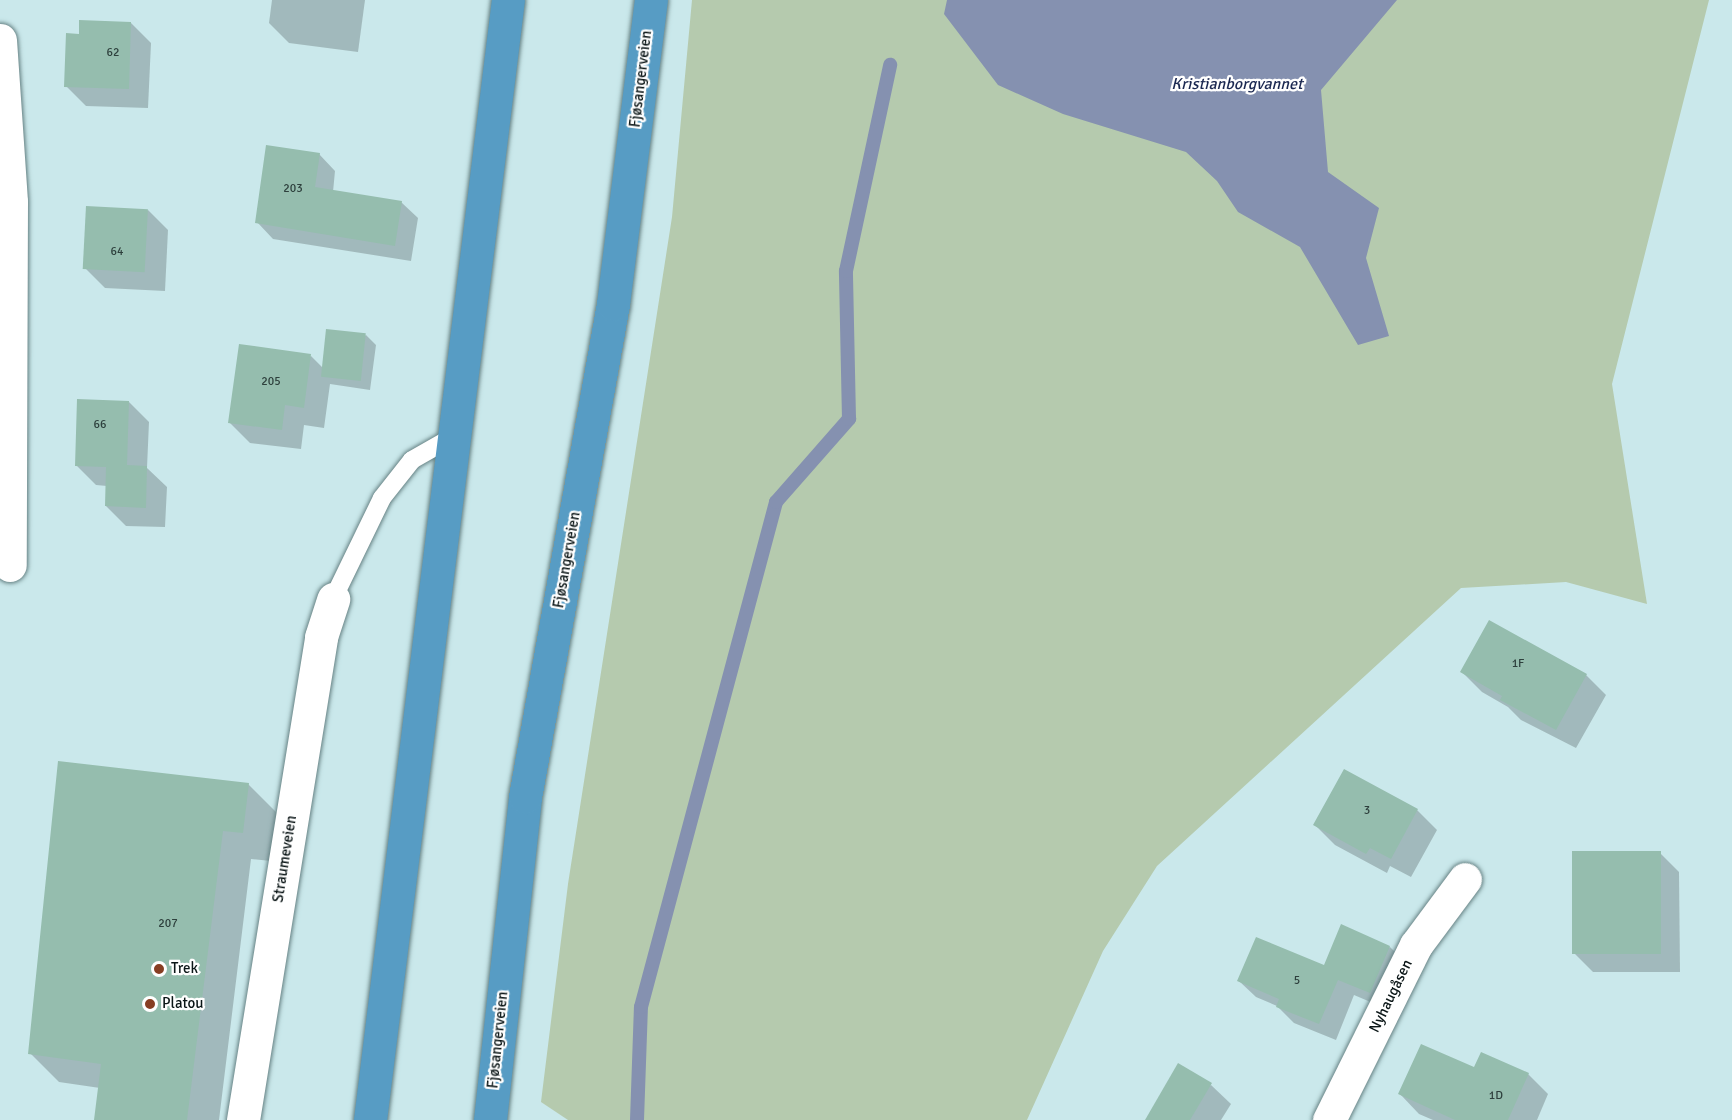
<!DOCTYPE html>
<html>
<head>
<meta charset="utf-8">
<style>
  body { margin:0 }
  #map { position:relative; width:1732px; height:1120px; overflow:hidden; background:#cae8eb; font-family:Signika,sans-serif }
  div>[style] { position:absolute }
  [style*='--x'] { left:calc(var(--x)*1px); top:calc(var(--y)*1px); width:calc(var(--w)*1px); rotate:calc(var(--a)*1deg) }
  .green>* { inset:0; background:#b5caae }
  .water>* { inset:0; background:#8591b0 }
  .shadow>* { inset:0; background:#0003 }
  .stream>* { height:14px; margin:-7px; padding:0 7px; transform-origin:7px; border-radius:7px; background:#8591b0 }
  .building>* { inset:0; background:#95bdae; transform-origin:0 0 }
  .roads { filter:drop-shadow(0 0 2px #668284) drop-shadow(0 0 2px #668284) }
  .lane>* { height:18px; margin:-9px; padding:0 9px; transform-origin:9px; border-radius:9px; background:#fff }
  .street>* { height:33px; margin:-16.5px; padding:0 16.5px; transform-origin:16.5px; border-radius:16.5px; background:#fff }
  .highway>* { height:33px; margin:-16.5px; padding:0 16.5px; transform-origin:16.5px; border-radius:16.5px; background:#579cc4 }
  .dots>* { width:16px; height:16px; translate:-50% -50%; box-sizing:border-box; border:3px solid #fff; border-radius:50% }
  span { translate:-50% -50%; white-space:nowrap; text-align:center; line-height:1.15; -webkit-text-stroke:4.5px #fff; paint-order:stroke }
  .number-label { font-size:12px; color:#2e403d }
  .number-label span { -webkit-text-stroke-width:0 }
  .street-label { font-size:15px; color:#0b1617 }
  .poi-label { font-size:15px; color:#0b1617 }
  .left { translate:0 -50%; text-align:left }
  .water-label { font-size:16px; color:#1b2851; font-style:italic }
</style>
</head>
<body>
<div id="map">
  <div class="green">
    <div style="clip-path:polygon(692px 0,1709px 0,1612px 384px,1647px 604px,1566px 582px,1461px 588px,1157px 866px,1103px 951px,1027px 1120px,568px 1120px,541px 1102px,568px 884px,672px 217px)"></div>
  </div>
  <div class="water">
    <div style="clip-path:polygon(947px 0,1397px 0,1321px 90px,1328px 172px,1379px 208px,1366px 258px,1389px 336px,1358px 345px,1300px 247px,1238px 212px,1217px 181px,1186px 152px,1063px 114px,998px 85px,944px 14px)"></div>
  </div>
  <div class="shadow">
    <div style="clip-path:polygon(272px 0,365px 0,358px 52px,289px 43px,269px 23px)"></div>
    <div style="clip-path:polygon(131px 23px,151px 43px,148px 108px,86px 106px,66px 86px,80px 36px)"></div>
    <div style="clip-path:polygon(319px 154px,335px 171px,333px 192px,401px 202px,418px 218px,411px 261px,273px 239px,257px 222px)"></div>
    <div style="clip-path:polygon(148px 210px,168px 230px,165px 291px,105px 288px,85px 268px)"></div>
    <div style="clip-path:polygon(366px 335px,376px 345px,370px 390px,330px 384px,324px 428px,304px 425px,301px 449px,250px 443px,230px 423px,311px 356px,323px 368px)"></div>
    <div style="clip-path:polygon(129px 402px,149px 422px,147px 468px,167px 487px,165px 527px,126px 526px,106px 506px,107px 486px,96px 485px,76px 465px)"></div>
    <div style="clip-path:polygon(1462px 672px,1586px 675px,1606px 695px,1576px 748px,1521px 720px,1508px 707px,1482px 692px)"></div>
    <div style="clip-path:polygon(1345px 771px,1417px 810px,1437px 830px,1411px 877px,1390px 866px,1387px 873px,1335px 845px,1315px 825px)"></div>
    <div style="clip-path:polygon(248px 784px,277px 813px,271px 861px,251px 859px,219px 1120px,96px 1120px,100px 1088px,59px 1082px,30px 1053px)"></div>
    <div style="clip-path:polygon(1660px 853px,1679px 872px,1680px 972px,1593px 972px,1574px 953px)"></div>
    <div style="clip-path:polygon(1390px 947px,1406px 963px,1387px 1009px,1354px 995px,1336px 1040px,1294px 1023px,1277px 1006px,1256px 997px,1239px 981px,1325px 967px)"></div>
    <div style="clip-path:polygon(1475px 1069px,1528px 1074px,1548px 1094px,1537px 1120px,1433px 1120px,1419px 1114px,1400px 1094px)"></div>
    <div style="clip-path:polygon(1211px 1085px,1231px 1104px,1221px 1120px,1147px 1120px)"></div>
  </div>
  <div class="stream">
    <div style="--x:637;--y:1120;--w:113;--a:-88"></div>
    <div style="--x:641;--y:1007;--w:523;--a:-75.03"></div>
    <div style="--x:776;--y:502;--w:111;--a:-48.7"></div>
    <div style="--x:849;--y:419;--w:148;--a:-91.2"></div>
    <div style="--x:846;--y:271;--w:211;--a:-77.9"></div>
  </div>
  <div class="building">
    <div style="clip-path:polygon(79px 20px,131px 22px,129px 89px,64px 87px,66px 33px,79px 34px)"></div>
    <div style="clip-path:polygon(266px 145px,320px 153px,315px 187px,402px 201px,395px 246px,255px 223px)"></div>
    <div style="left:86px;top:206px;width:62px;height:63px;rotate:3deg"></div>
    <div style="left:326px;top:329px;width:40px;height:48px;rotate:6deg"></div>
    <div style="clip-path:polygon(239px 344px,311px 354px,304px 408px,285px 405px,282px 430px,228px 423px)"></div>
    <div style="clip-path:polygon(77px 399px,129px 401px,127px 465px,147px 466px,146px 508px,105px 506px,106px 467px,75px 466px)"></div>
    <div style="clip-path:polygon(1489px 620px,1587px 674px,1556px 730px,1500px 700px,1502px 696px,1460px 672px)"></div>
    <div style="clip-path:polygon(58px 761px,249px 783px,243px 833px,223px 831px,187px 1120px,94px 1120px,101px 1064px,28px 1054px)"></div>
    <div style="clip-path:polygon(1344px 769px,1418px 809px,1391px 859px,1370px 848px,1366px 854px,1313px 825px)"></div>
    <div style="left:1572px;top:851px;width:89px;height:103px"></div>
    <div style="clip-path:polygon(1341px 924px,1390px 946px,1370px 993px,1338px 980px,1319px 1024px,1276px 1007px,1279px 999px,1237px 981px,1256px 937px,1324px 965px)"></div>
    <div style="clip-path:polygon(1421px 1044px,1474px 1067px,1481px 1052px,1529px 1073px,1508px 1120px,1455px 1120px,1398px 1094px)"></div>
    <div style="clip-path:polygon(1178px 1063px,1212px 1083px,1190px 1120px,1145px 1120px)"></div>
  </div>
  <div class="roads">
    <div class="lane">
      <div style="--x:333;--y:599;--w:112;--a:-64.1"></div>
      <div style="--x:382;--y:498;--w:48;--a:-51.7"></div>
      <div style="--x:412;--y:460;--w:48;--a:-29.7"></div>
    </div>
    <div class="street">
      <div style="--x:0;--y:40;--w:162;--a:86.1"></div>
      <div style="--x:11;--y:202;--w:363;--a:90.2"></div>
      <div style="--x:243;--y:1120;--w:489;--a:-80.8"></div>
      <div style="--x:321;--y:637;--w:40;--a:-72"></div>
      <div style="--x:1329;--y:1120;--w:195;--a:-63.6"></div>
      <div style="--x:1416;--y:945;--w:82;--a:-53.4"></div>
    </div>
    <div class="highway">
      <div style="--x:370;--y:1120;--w:1128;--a:-82.98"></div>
      <div style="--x:490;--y:1120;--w:325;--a:-83.8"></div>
      <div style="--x:525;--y:797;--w:501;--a:-79.88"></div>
      <div style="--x:613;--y:304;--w:306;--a:-82.9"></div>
    </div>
  </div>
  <div class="dots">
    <div style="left:159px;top:969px;background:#873e23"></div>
    <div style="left:150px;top:1004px;background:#873e23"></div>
  </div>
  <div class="number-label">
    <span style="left:113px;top:53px">62</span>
    <span style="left:293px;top:189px">203</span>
    <span style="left:117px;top:252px">64</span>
    <span style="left:271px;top:382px">205</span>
    <span style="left:100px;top:425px">66</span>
    <span style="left:1518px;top:664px">1F</span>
    <span style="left:1367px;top:811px">3</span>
    <span style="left:168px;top:924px">207</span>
    <span style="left:1297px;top:981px">5</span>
    <span style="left:1496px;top:1096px">1D</span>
  </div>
  <div class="street-label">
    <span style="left:641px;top:79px;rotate:-83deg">Fjøsangerveien</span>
    <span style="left:567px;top:560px;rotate:-80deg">Fjøsangerveien</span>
    <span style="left:285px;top:859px;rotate:-81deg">Straumeveien</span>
    <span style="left:1391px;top:996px;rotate:-64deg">Nyhaugåsen</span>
    <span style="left:498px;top:1040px;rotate:-84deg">Fjøsangerveien</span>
  </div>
  <div class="poi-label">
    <span class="left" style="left:171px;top:969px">Trek</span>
    <span class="left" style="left:162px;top:1004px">Platou</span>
  </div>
  <div class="water-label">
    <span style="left:1237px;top:84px">Kristianborgvannet</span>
  </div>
</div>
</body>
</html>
